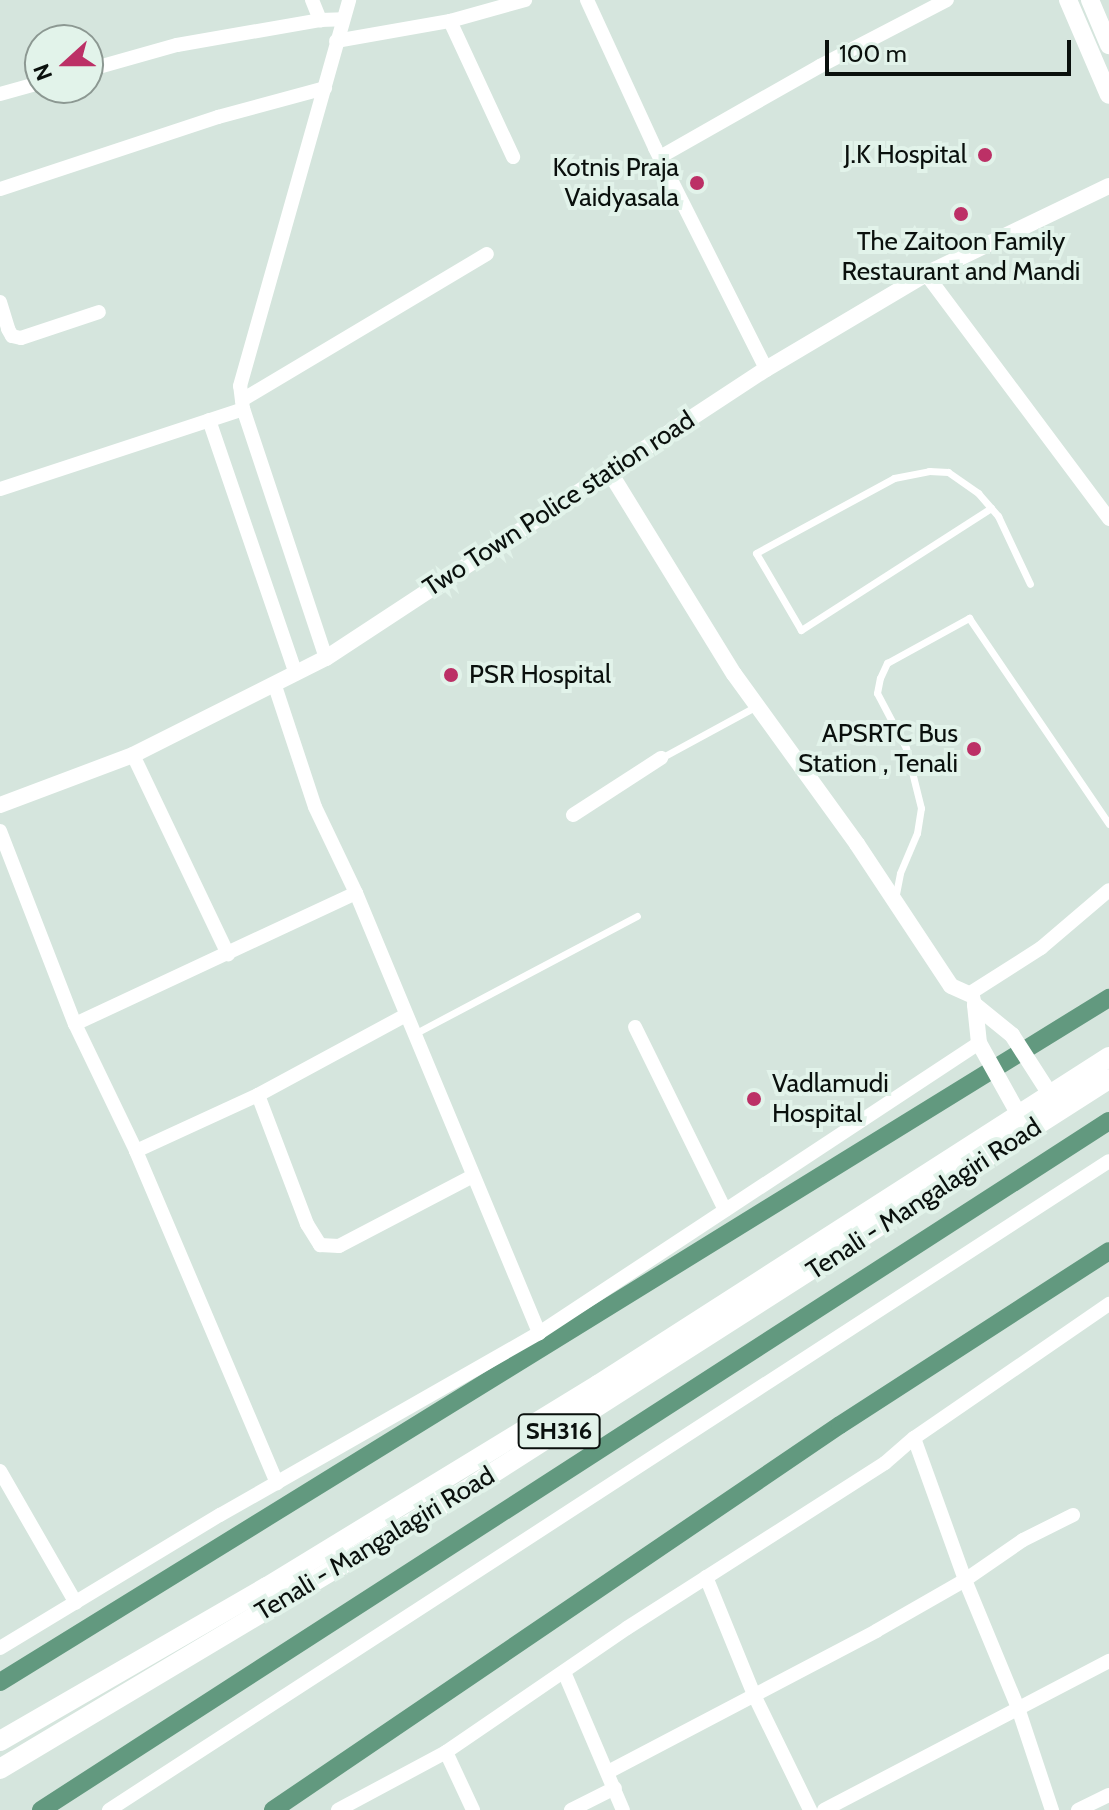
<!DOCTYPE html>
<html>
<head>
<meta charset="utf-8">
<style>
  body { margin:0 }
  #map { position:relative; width:1109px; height:1810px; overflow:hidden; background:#d5e5dd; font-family:Cabin,sans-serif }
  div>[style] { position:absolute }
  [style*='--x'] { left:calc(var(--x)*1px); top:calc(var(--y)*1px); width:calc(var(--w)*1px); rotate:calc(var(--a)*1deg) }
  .canal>* { height:18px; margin:-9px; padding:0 9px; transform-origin:9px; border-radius:9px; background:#62997f }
  .service>* { height:7px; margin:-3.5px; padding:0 3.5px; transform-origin:3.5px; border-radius:3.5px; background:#fff }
  .minor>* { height:14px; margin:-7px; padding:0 7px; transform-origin:7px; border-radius:7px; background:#fff }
  .tertiary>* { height:16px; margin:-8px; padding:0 8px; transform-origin:8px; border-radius:8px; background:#fff }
  .secondary>* { height:18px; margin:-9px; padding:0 9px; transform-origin:9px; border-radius:9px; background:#fff }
  .primary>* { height:20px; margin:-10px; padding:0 10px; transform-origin:10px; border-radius:10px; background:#fff }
  .dots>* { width:22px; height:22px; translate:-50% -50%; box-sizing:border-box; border:4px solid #e2f3ea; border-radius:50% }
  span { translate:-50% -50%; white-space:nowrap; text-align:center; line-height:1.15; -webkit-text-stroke:8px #e2f3ea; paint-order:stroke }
  .shield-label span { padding:2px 6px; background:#e2f3ea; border:2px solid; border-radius:6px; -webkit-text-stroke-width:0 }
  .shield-label { font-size:24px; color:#0a100d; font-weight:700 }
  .poi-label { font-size:26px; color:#0a100d }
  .right { translate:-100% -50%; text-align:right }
  .left { translate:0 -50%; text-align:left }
  .street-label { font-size:26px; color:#0a100d }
  .north { position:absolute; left:24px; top:24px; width:80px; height:80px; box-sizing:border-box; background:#e2f3ea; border:2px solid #8c9892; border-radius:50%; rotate:249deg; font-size:22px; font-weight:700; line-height:32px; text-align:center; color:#0a100d }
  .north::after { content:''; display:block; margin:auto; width:28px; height:36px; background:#bc3066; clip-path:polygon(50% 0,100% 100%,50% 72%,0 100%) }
  .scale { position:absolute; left:825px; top:40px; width:246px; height:36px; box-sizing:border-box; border:4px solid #0a100d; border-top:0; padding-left:10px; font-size:24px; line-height:28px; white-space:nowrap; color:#0a100d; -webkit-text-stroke:6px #e2f3ea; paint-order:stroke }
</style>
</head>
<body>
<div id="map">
  <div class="canal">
    <div style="--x:0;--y:1682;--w:1303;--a:-31.67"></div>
    <div style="--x:41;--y:1810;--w:1271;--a:-32.83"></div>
    <div style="--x:273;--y:1810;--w:685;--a:-34.18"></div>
    <div style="--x:840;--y:1425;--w:320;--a:-32.9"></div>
  </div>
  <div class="service">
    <div style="--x:991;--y:508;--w:226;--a:147.3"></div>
    <div style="--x:801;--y:630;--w:89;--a:-120.3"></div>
    <div style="--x:756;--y:553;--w:157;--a:-28.5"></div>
    <div style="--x:894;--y:478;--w:36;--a:-11"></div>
    <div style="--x:929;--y:471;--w:19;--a:3"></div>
    <div style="--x:948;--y:472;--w:37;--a:35"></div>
    <div style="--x:978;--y:493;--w:20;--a:49"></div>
    <div style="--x:991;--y:508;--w:11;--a:49"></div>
    <div style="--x:998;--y:516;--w:75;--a:64.8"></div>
    <div style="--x:661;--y:758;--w:107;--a:-28.5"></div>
    <div style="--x:895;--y:899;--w:26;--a:-79"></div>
    <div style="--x:900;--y:873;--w:43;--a:-67"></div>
    <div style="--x:917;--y:833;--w:25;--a:-81"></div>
    <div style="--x:921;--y:808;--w:62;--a:-104"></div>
    <div style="--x:906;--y:748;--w:62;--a:-117.8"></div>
    <div style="--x:877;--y:693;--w:15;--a:-79"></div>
    <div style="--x:880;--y:678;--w:17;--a:-65"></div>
    <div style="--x:887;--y:663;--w:94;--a:-28.8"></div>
    <div style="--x:969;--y:618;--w:249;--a:55.8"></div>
    <div style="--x:416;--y:1033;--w:250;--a:-27.9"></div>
  </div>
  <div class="minor">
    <div style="--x:312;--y:0;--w:22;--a:68"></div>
    <div style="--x:320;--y:20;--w:23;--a:-2"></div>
    <div style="--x:587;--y:0;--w:163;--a:65.3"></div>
    <div style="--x:655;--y:148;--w:247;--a:63.3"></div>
    <div style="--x:450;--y:21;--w:150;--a:65.1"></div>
    <div style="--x:336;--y:41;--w:116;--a:-10"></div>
    <div style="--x:450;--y:21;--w:78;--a:-15.6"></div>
    <div style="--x:88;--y:70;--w:92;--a:-15.7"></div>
    <div style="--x:177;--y:45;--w:145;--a:-9.9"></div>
    <div style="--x:0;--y:94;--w:41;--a:-15.4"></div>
    <div style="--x:660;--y:157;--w:184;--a:-29.6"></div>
    <div style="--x:820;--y:66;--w:143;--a:-27.5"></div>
    <div style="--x:0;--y:189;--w:230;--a:-18.3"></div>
    <div style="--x:218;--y:117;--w:111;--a:-15.2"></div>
    <div style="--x:926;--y:274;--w:306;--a:53.2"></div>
    <div style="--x:0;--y:302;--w:28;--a:73"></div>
    <div style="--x:8;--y:329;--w:8;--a:60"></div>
    <div style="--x:12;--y:336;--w:9;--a:13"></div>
    <div style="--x:21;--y:338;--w:82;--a:-18.4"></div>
    <div style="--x:242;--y:400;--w:285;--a:-30.8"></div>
    <div style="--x:209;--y:420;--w:268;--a:71.1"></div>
    <div style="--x:0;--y:489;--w:256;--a:-18.2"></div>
    <div style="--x:326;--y:658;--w:262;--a:-108.4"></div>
    <div style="--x:243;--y:409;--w:23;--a:-97"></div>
    <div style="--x:240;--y:386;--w:401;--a:-74.2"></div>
    <div style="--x:275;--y:686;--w:127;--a:71.7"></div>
    <div style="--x:315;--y:807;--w:95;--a:64.5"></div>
    <div style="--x:356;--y:893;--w:477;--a:67.4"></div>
    <div style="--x:133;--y:755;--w:221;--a:64.5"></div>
    <div style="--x:573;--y:815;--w:105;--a:-32.9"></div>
    <div style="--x:0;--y:831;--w:207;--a:68.8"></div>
    <div style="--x:75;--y:1024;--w:141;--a:64.3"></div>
    <div style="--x:136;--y:1151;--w:361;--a:67"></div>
    <div style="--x:975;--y:1005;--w:13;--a:-103"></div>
    <div style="--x:972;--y:992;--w:82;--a:-32.5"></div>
    <div style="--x:1041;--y:948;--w:89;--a:-40.5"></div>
    <div style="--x:75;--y:1024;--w:310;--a:-25"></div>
    <div style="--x:635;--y:1027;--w:204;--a:63.8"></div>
    <div style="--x:258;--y:1095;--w:138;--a:69.2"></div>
    <div style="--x:307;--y:1224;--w:25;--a:58"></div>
    <div style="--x:320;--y:1245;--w:19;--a:3"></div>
    <div style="--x:339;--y:1246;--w:151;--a:-27.6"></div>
    <div style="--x:136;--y:1151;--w:134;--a:-24.7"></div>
    <div style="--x:258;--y:1095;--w:168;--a:-28.4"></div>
    <div style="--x:914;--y:1438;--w:151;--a:70.2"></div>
    <div style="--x:965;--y:1580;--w:139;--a:67.5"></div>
    <div style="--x:1018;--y:1708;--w:108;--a:71.6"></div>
    <div style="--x:0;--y:1471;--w:152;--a:60.1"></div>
    <div style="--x:706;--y:1577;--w:130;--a:67.8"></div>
    <div style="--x:755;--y:1697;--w:126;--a:64"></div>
    <div style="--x:0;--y:1648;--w:257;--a:-31.2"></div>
    <div style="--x:220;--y:1515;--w:367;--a:-29.7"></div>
    <div style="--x:539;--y:1333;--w:527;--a:-33.39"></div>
    <div style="--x:564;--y:1672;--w:150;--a:66.9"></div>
    <div style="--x:446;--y:1752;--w:64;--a:65"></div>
    <div style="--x:608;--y:1772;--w:303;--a:-27.7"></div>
    <div style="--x:876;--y:1631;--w:103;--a:-29.8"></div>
    <div style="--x:965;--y:1580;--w:70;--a:-34.6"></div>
    <div style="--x:1023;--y:1540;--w:56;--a:-26.6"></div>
    <div style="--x:109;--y:1810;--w:1192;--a:-32.98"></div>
    <div style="--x:338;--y:1810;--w:123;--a:-28.2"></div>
    <div style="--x:446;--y:1752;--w:219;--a:-34.4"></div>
    <div style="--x:627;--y:1628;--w:306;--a:-32.6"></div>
    <div style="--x:885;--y:1463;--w:38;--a:-41"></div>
    <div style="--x:914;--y:1438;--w:237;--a:-34.5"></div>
    <div style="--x:571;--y:1810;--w:49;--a:-26.6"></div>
    <div style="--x:824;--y:1810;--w:322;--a:-27.6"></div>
    <div style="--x:1078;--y:1810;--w:34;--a:-26"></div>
  </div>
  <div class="tertiary">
    <div style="--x:609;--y:471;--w:238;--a:58.4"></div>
    <div style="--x:734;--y:674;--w:210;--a:54.1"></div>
    <div style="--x:857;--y:844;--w:170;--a:56.5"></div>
    <div style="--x:951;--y:986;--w:22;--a:24"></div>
    <div style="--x:0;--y:805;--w:142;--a:-20.6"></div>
    <div style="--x:133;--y:755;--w:216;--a:-26.7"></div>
    <div style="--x:326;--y:658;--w:526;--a:-33.3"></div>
    <div style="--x:766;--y:369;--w:186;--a:-30.7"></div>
    <div style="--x:926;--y:274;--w:203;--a:-25.7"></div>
    <div style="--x:975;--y:1005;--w:38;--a:84"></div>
    <div style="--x:979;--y:1043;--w:93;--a:60.9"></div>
    <div style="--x:975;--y:1005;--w:48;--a:39"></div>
    <div style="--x:1012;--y:1035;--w:83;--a:57.3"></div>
  </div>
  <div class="secondary">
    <div style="--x:1068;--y:0;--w:103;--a:66.7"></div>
    <div style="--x:1090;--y:0;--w:49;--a:67.1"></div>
  </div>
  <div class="primary">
    <div style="--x:0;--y:1741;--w:308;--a:-30"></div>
    <div style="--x:267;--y:1587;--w:388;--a:-31.4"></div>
    <div style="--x:598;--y:1385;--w:607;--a:-32.7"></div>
    <div style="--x:0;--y:1769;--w:536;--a:-30.87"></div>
    <div style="--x:460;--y:1494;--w:770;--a:-32.6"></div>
  </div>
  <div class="dots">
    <div style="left:985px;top:155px;background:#bc3066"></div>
    <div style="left:697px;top:183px;background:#bc3066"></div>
    <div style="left:961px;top:214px;background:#bc3066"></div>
    <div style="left:451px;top:675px;background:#bc3066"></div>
    <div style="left:974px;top:749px;background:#bc3066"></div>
    <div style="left:754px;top:1099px;background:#bc3066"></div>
  </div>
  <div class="shield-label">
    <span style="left:559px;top:1431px">SH316</span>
  </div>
  <div class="poi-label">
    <span class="right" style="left:967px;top:155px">J.K Hospital</span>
    <span class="right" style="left:679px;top:183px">Kotnis Praja<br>Vaidyasala</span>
    <span style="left:961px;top:257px">The Zaitoon Family<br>Restaurant and Mandi</span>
    <span class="left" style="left:469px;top:675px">PSR Hospital</span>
    <span class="right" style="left:958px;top:749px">APSRTC Bus<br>Station , Tenali</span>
    <span class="left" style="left:772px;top:1099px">Vadlamudi<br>Hospital</span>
  </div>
  <div class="street-label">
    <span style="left:559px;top:504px;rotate:-33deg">Two Town Police station road</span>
    <span style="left:924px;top:1199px;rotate:-33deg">Tenali - Mangalagiri Road</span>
    <span style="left:375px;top:1544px;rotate:-31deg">Tenali - Mangalagiri Road</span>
  </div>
  <div class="north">N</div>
  <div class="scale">100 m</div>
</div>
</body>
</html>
